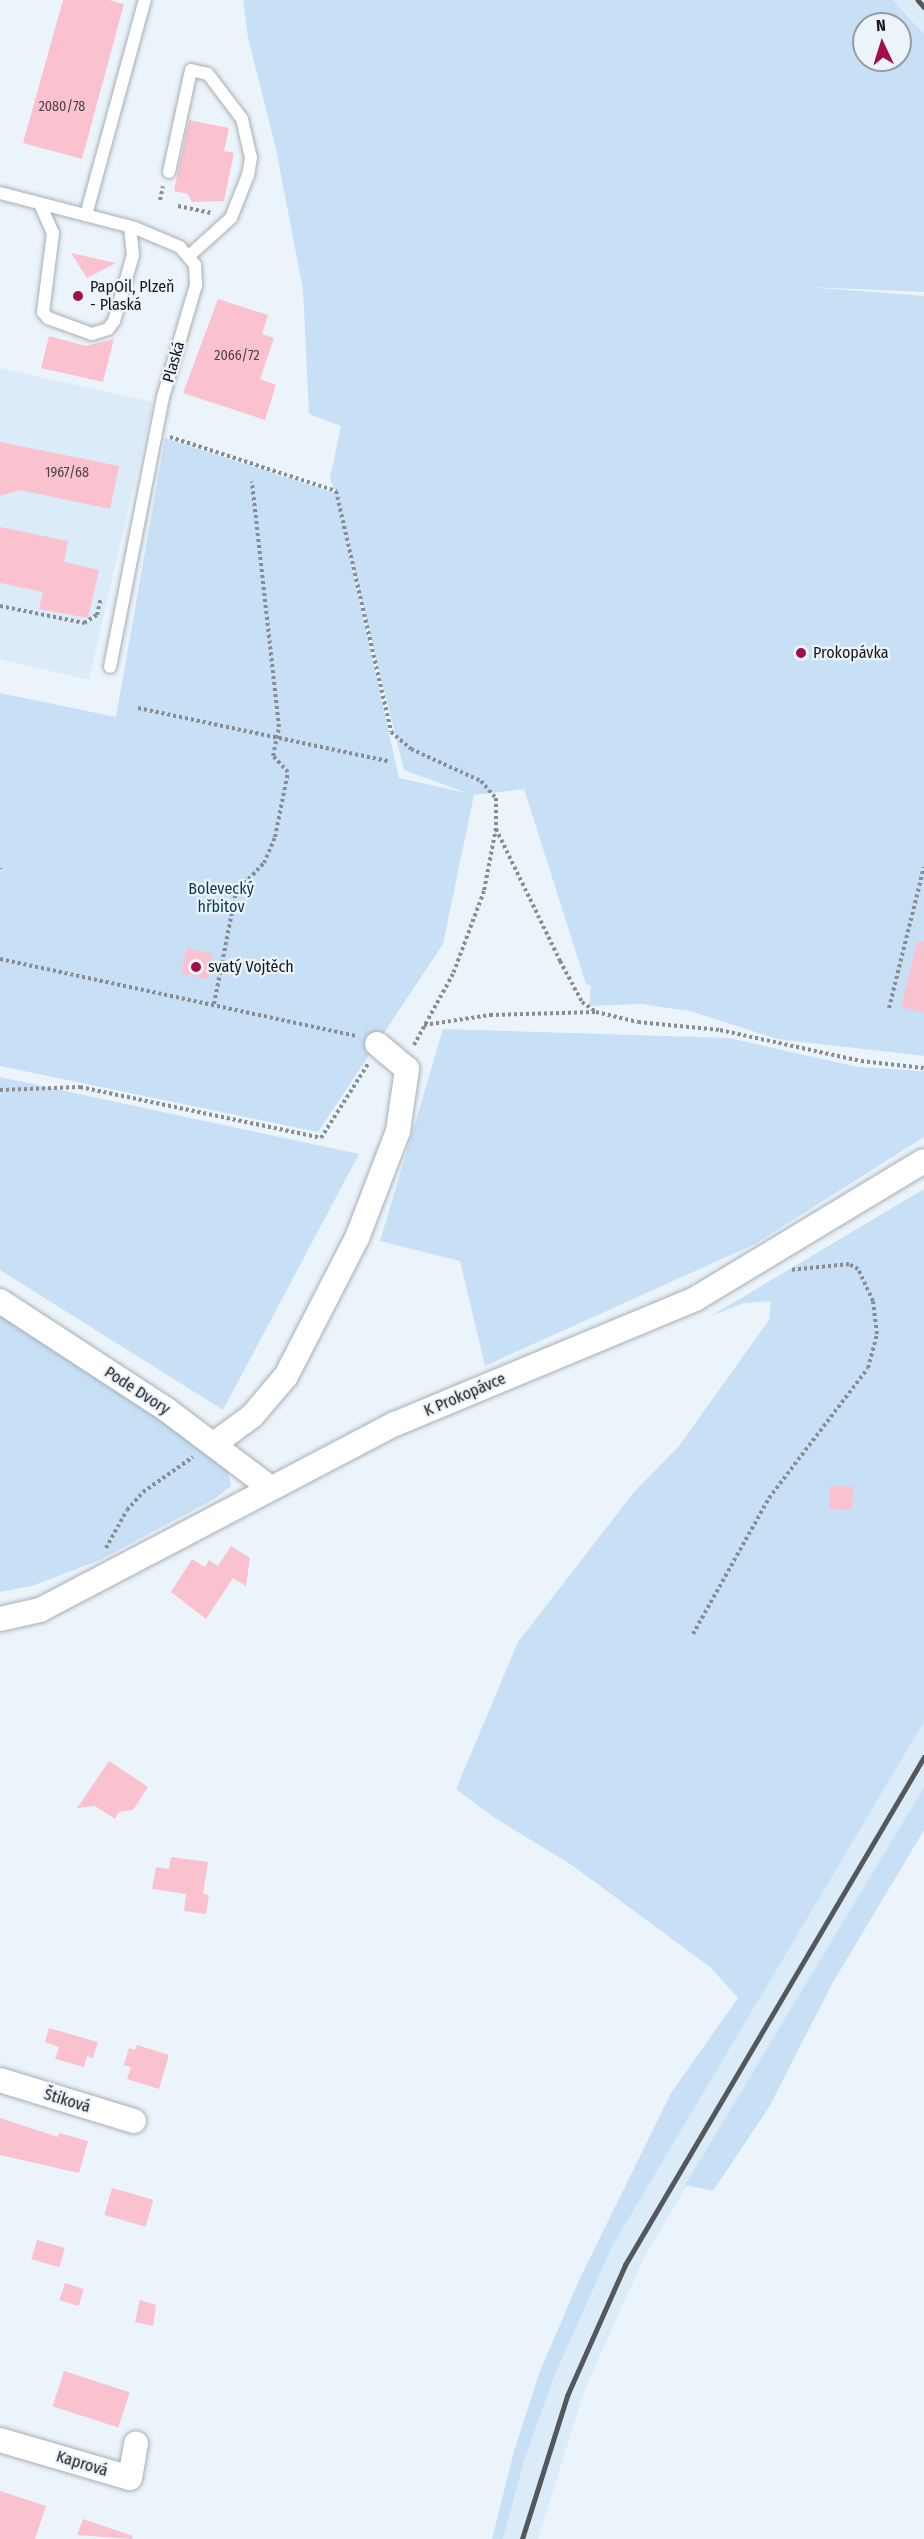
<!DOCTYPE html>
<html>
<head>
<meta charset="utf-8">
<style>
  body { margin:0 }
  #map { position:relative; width:924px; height:2539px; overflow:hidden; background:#ecf4fb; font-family:"Fira Sans Condensed",sans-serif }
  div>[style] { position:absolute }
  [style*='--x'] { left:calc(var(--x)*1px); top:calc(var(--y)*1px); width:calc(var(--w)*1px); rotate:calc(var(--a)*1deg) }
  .built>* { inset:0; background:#dcebf8 }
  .green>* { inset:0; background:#c8e0f5 }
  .building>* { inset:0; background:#f9c2ce; transform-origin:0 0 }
  .path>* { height:4px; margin-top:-2px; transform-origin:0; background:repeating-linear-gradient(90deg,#888d92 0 3px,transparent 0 6px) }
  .roads { filter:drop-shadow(0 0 2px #a7afb6) drop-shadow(0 0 2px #a7afb6) }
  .service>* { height:12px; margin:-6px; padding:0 6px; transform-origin:6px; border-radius:6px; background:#fff }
  .minor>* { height:24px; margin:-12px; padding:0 12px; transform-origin:12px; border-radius:12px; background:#fff }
  .rail>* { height:4.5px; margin:-2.25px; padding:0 2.25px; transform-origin:2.25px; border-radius:2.25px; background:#54585c }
  .dots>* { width:16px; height:16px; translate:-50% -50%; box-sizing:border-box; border:3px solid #ecf4fb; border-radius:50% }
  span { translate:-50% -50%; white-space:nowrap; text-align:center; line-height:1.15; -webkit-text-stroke:4.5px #ecf4fb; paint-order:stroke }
  .number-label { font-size:14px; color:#4f4248 }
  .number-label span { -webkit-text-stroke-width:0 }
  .poi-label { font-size:16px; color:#16181b }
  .left { translate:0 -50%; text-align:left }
  .street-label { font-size:16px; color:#16181b }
  .park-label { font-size:16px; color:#063858 }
  .north { position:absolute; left:852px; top:12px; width:60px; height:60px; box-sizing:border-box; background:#ecf4fb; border:2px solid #969ca1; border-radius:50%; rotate:356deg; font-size:16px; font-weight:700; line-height:24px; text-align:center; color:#16181b }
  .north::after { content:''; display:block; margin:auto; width:21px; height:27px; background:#a20d4c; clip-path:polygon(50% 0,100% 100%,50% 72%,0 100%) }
</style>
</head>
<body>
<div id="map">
  <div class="built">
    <div style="clip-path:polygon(893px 0,924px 0,924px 34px,909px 17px)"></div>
    <div style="clip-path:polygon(0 368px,153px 402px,89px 680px,0 659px)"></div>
    <div style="clip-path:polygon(924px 1722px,924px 1787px,643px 2260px,585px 2389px,538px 2539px,503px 2539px,525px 2458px,554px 2377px,613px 2245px)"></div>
  </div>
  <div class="green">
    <div style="clip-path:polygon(evenodd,243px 0,893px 0,924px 34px,924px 292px,808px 287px,924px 296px,924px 1056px,777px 1039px,690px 1011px,641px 1004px,589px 1006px,591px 986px,586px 984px,524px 789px,474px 795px,443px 944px,318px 1132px,0 1066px,0 693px,116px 717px,165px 438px,335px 493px,330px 478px,341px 426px,309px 414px,303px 290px,276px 149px,248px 38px,243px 0,864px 24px,900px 24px,900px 60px,864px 60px,864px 24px,243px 0,344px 531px,404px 770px,467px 793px,399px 778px,344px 531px)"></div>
    <div style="clip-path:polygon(443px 1029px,729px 1038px,858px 1067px,924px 1071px,924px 1137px,755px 1244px,485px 1366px,460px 1261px,380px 1241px)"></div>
    <div style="clip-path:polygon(0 1077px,359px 1154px,223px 1410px,0 1270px)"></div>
    <div style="clip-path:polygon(924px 1189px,924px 1722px,613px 2245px,554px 2377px,525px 2458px,503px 2539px,492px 2539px,514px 2451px,540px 2371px,580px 2278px,671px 2093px,738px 1998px,710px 1967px,573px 1866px,492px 1816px,456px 1789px,518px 1642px,634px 1492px,679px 1446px,769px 1320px,771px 1301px,744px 1303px,711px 1316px)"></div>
    <div style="clip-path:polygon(0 1311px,208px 1450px,227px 1467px,231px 1486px,216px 1498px,100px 1560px,32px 1586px,0 1592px)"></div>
    <div style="clip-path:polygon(924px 1787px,924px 1830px,832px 1984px,769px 2107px,713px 2191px,685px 2185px)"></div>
  </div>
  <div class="building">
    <div style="clip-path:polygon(63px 0,109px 0,124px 4px,82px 159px,23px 143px)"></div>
    <div style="clip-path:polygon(189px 120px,229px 128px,224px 151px,234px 153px,224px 201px,192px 202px,188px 194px,174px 191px)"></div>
    <div style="clip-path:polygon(71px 253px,116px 263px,87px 278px)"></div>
    <div style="clip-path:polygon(218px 299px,268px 315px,262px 334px,274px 338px,260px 379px,276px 385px,265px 420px,183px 393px)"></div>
    <div style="clip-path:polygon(49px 336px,86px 346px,114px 339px,103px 382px,41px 368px)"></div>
    <div style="clip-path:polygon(0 442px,119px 466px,110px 509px,20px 490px,0 496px)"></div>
    <div style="clip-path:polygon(0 527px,68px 541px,64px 562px,99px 570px,88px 618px,39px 609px,43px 592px,0 583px)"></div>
    <div style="clip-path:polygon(917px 942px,924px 942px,924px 1013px,901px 1007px)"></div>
    <div style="left:187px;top:948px;width:27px;height:26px;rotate:13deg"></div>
    <div style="left:830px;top:1486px;width:23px;height:23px;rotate:2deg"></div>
    <div style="clip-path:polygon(231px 1546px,250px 1558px,246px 1586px,233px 1578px,206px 1619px,171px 1592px,192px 1559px,205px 1567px,209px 1560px,218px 1566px)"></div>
    <div style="clip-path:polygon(109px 1761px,148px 1787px,133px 1810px,119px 1812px,115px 1819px,95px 1806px,77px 1808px)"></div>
    <div style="clip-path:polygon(171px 1857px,208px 1862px,203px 1894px,209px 1895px,206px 1914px,184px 1911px,186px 1894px,152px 1889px,156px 1867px,169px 1869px)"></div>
    <div style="clip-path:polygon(49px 2028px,98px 2042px,93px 2058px,87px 2056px,84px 2067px,55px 2059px,59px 2047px,45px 2042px)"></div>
    <div style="clip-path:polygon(137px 2045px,169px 2055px,159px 2089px,127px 2079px,131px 2067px,124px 2065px,129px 2048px,135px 2050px)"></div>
    <div style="clip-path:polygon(0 2118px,58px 2137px,59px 2133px,88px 2141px,79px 2173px,0 2155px)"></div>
    <div style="left:112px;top:2188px;width:43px;height:28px;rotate:16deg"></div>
    <div style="left:37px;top:2240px;width:29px;height:20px;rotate:16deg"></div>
    <div style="left:65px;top:2283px;width:20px;height:18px;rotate:18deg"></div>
    <div style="clip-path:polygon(140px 2300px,156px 2305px,153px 2326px,135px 2322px)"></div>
    <div style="left:64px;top:2371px;width:69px;height:37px;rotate:18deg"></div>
    <div style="clip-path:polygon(0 2491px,46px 2506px,35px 2539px,0 2539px)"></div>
    <div style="clip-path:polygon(83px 2519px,133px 2536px,132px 2539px,77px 2535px)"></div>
  </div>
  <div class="path">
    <div style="--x:160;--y:200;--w:14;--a:-78"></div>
    <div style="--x:178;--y:206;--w:35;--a:12"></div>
    <div style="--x:170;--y:437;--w:175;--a:18"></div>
    <div style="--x:336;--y:491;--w:247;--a:77.1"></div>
    <div style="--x:391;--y:732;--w:26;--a:40"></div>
    <div style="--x:411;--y:749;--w:77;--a:24.6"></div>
    <div style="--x:481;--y:781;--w:23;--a:49"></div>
    <div style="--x:496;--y:798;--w:30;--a:90"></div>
    <div style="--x:496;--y:828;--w:64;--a:100.8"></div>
    <div style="--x:484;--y:891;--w:89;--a:110.5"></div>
    <div style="--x:453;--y:974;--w:81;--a:118.8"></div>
    <div style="--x:0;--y:606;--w:86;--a:11.4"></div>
    <div style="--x:84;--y:623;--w:15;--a:-32"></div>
    <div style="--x:97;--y:615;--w:17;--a:-77"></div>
    <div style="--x:138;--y:708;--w:256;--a:12"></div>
    <div style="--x:496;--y:829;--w:147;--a:64.1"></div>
    <div style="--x:560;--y:961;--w:47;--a:61.8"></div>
    <div style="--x:582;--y:1002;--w:17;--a:36"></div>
    <div style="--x:596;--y:1012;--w:43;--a:13.4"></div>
    <div style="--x:638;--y:1022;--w:82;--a:5.6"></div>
    <div style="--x:720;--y:1030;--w:144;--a:12.4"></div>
    <div style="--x:861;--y:1061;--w:63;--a:6.3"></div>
    <div style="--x:0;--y:869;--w:1;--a:-90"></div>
    <div style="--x:0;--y:959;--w:365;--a:12.2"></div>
    <div style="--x:214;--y:1004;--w:114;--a:-78.9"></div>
    <div style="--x:236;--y:892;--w:40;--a:-46"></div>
    <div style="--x:264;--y:863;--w:28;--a:-67"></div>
    <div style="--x:275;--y:837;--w:66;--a:-78.7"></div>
    <div style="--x:288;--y:772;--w:22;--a:-133"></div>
    <div style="--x:273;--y:756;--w:30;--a:-78"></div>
    <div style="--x:279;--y:727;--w:247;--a:-96.3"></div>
    <div style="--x:889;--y:1008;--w:145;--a:-76.1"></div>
    <div style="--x:424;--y:1025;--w:67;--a:-8.6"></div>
    <div style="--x:490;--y:1015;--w:105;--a:-1.6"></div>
    <div style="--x:0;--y:1090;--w:80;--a:-2.1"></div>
    <div style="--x:80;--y:1087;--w:246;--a:11.9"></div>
    <div style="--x:321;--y:1138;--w:88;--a:-57.6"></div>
    <div style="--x:106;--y:1548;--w:43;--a:-61.1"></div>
    <div style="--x:127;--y:1510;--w:24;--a:-48"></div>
    <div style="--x:143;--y:1492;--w:61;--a:-35"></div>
    <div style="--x:693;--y:1634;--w:156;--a:-60.8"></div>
    <div style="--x:769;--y:1498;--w:163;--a:-52.7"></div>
    <div style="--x:868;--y:1368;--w:35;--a:-75"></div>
    <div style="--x:877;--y:1334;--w:33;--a:-97"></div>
    <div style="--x:873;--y:1301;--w:35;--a:-115"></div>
    <div style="--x:858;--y:1269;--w:10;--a:-151"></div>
    <div style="--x:849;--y:1264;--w:60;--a:174.3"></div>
  </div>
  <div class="roads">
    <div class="service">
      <div style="--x:169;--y:172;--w:104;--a:-77.8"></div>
      <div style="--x:191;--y:70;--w:17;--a:13"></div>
      <div style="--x:208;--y:74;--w:56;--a:52.9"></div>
      <div style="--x:242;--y:119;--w:39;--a:77"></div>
      <div style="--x:251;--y:157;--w:18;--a:99"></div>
      <div style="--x:248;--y:175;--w:46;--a:111.6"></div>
      <div style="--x:231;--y:218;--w:55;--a:137.9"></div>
      <div style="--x:0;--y:193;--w:139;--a:14.5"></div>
      <div style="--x:135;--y:228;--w:49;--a:22.9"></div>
      <div style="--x:180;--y:247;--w:23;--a:50"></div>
      <div style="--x:195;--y:265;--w:20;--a:87"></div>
      <div style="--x:196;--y:285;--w:117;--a:106.4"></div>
      <div style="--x:163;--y:397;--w:275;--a:101.1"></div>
      <div style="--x:40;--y:204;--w:32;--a:66"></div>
      <div style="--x:53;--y:233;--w:80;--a:97.2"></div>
      <div style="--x:43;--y:312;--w:8;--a:50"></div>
      <div style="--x:48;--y:318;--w:47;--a:20"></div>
      <div style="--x:92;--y:334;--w:17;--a:-17"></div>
      <div style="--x:108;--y:329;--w:10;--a:-53"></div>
      <div style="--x:114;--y:321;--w:69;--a:-73.9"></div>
      <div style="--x:133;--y:255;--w:28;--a:-96"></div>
      <div style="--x:86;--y:215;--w:223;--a:-74.7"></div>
    </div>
    <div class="minor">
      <div style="--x:0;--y:1301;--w:199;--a:33.1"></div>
      <div style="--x:167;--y:1410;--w:128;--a:37"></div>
      <div style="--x:214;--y:1444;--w:47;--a:-36.4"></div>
      <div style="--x:252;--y:1416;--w:52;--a:-49.6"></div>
      <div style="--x:286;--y:1376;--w:155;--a:-62.8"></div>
      <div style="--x:357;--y:1238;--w:115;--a:-69"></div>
      <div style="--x:398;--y:1131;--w:63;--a:-81.7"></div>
      <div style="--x:407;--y:1069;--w:39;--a:-140"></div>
      <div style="--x:0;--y:1619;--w:41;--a:-12.7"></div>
      <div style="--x:40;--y:1610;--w:401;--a:-27.7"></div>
      <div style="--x:395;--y:1424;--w:325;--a:-22.6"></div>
      <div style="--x:695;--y:1299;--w:267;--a:-31.1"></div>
      <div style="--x:0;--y:2080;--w:140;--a:17"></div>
      <div style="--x:0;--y:2440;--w:135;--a:16.3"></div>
      <div style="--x:130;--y:2478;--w:35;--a:-80"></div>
    </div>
  </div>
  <div class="rail">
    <div style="--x:918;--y:0;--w:9;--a:49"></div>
    <div style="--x:522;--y:2539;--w:150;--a:-72.5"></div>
    <div style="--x:567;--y:2396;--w:143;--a:-66.1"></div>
    <div style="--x:625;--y:2265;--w:589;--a:-59.52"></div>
  </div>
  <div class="dots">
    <div style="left:78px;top:296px;background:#a20d4c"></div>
    <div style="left:801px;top:653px;background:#a20d4c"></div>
    <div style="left:196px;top:967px;background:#a20d4c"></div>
  </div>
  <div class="number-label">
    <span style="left:62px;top:107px">2080/78</span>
    <span style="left:237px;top:356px">2066/72</span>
    <span style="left:67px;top:473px">1967/68</span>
  </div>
  <div class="poi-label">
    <span class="left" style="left:90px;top:296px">PapOil, Plzeň<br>- Plaská</span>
    <span class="left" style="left:813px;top:653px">Prokopávka</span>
    <span class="left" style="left:208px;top:967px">svatý Vojtěch</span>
  </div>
  <div class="street-label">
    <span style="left:174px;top:362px;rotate:-74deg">Plaská</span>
    <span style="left:137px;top:1391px;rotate:33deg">Pode Dvory</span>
    <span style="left:465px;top:1395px;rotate:-23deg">K Prokopávce</span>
    <span style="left:67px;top:2101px;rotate:17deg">Štiková</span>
    <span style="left:82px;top:2464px;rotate:17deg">Kaprová</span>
  </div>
  <div class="park-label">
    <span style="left:221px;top:898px">Bolevecký<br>hřbitov</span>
  </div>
  <div class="north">N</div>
</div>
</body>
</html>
